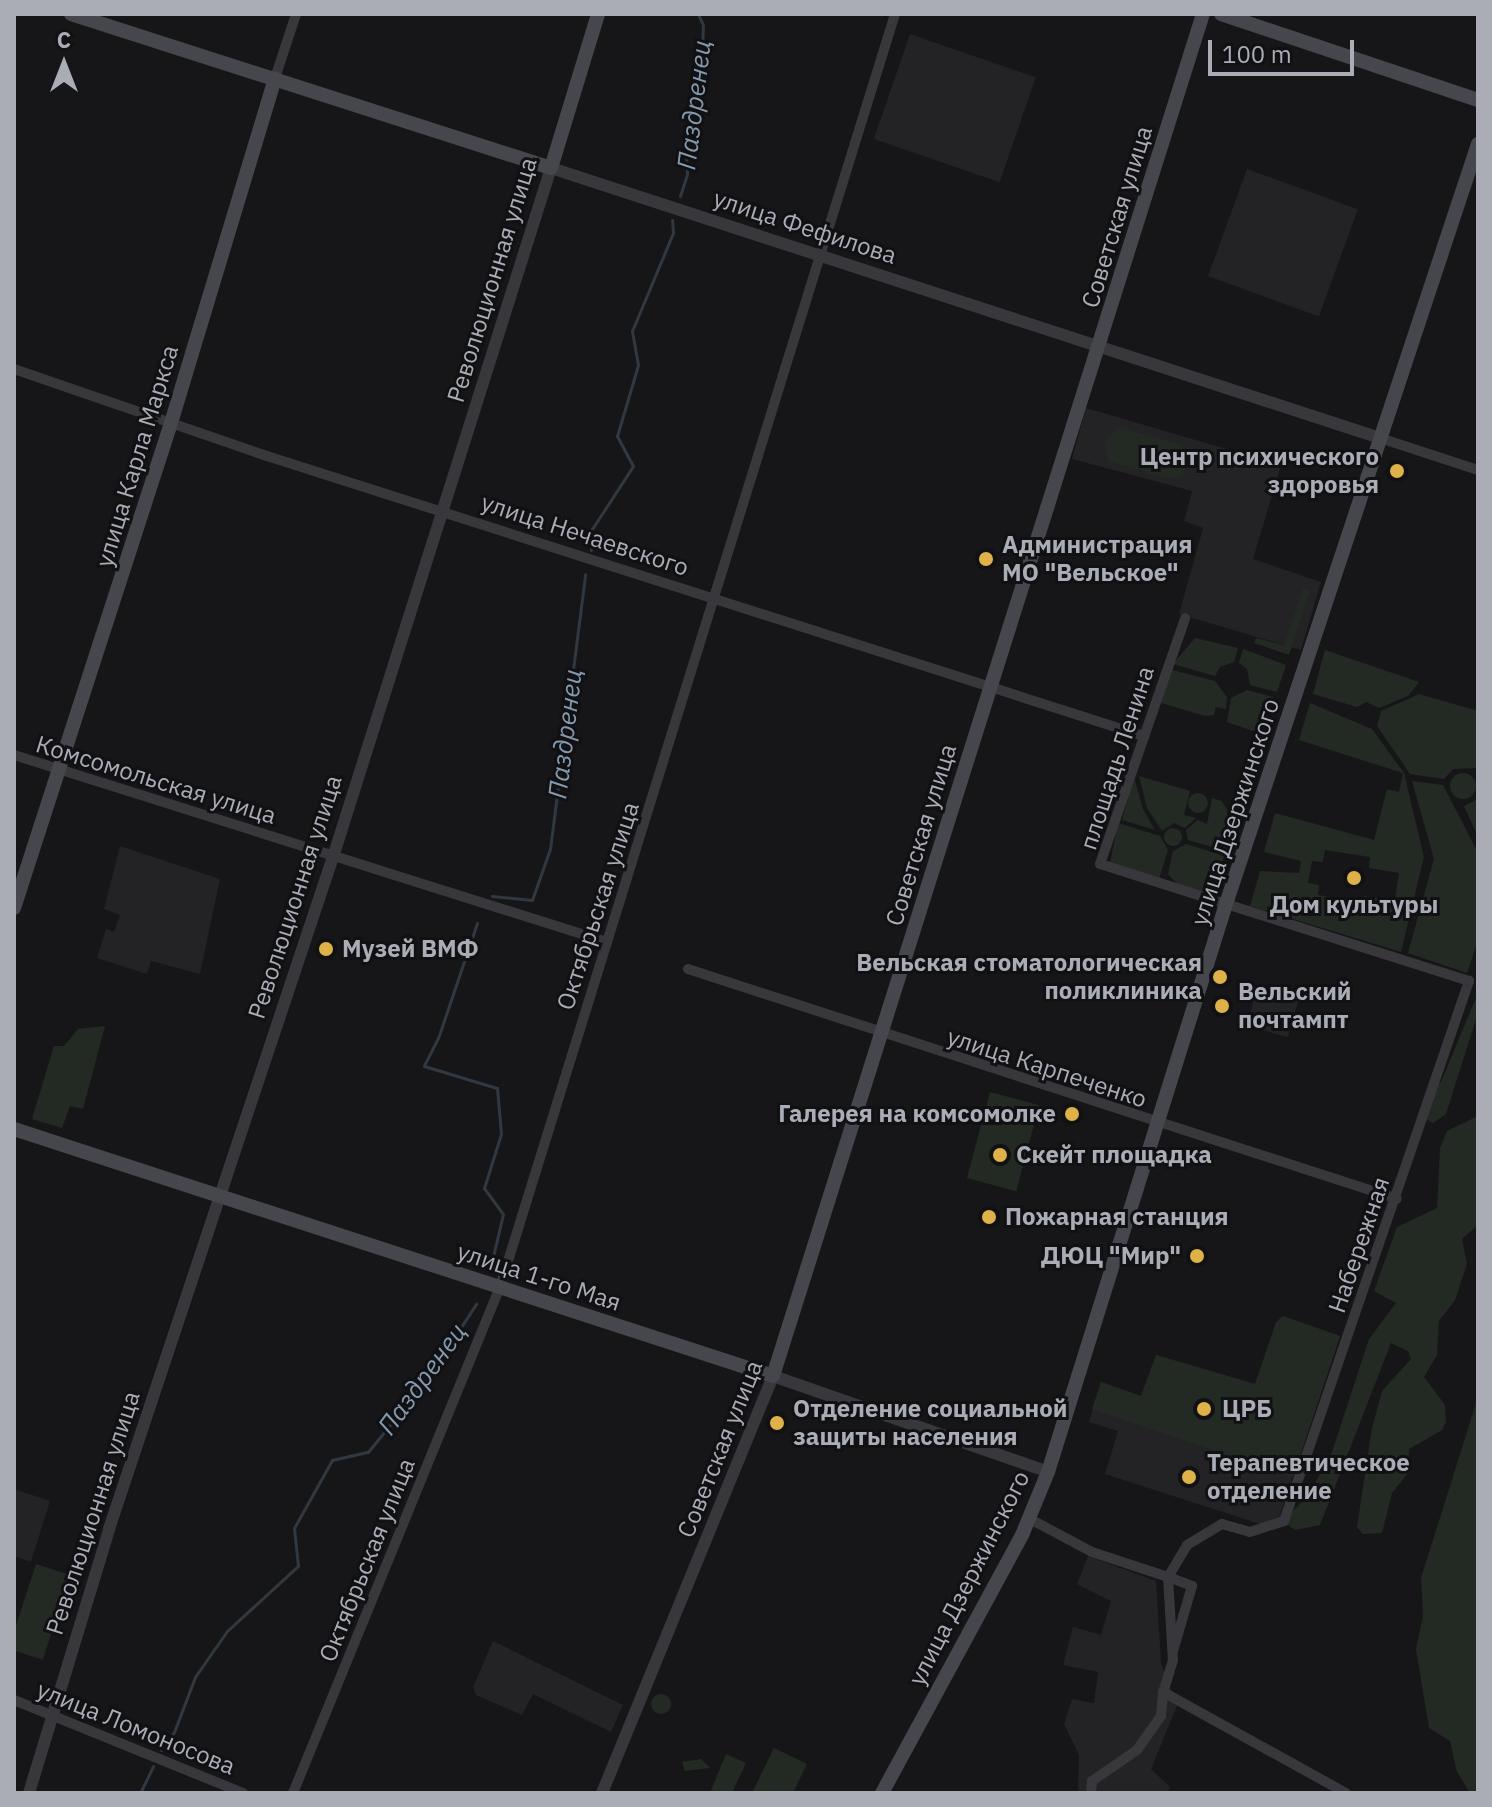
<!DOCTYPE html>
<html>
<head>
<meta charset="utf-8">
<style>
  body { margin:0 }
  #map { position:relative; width:1492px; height:1807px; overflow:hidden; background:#161618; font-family:"IBM Plex Sans",sans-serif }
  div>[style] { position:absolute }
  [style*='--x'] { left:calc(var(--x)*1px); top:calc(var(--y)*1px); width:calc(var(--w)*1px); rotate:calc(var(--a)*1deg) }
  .built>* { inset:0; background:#232225; transform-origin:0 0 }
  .green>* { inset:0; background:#232a24; transform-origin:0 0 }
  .round { border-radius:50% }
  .stream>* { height:3px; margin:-1.5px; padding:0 1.5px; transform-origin:1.5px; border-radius:1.5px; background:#31383f }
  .minor>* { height:10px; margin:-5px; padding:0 5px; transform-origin:5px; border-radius:5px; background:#38383c }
  .tertiary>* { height:12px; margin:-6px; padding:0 6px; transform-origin:6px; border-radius:6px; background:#38383c }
  .secondary>* { height:14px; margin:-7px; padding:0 7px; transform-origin:7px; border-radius:7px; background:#46474c }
  .dots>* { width:22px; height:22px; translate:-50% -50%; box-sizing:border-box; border:4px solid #111113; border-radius:50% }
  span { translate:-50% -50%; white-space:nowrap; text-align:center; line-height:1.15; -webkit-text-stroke:6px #111113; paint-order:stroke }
  .street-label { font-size:24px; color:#aaadb6 }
  .poi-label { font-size:24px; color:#aaadb6; font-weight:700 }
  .right { translate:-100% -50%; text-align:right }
  .left { translate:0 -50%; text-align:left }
  .water-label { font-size:26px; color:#8599ae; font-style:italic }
  .frame { position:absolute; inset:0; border:16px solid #aaadb6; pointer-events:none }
  .north { position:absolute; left:24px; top:24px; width:80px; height:80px; -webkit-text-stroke:6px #111113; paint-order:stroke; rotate:0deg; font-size:22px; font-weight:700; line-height:32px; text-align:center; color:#aaadb6 }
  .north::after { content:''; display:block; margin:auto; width:28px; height:36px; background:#aaadb6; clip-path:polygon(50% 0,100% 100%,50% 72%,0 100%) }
  .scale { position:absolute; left:1208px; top:40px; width:146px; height:36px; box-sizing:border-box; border:4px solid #aaadb6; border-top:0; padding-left:10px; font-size:24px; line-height:28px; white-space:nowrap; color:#aaadb6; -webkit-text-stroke:6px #111113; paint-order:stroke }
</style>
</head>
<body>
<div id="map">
  <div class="built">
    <div style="left:910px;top:34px;width:133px;height:111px;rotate:19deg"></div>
    <div style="left:1247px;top:169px;width:118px;height:114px;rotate:20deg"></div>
    <div style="clip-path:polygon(1086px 408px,1281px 465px,1253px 559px,1321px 582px,1301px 650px,1179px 614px,1203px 528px,1184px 521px,1192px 491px,1072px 459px)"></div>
    <div style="clip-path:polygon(120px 846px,220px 879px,200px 974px,151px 961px,147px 974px,97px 958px,106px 929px,114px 932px,120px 915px,104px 909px)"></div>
    <div style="left:1258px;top:985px;width:43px;height:42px;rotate:16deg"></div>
    <div style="clip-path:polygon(1283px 1316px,1340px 1336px,1279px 1518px,1263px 1525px,1105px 1474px,1118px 1431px,1089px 1422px,1101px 1382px,1141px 1396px,1156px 1355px,1255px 1384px)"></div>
    <div style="clip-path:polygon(14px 1489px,50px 1501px,31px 1562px,14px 1556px)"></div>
    <div style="clip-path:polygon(1088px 1556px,1156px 1581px,1161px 1663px,1177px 1706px,1151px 1769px,1170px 1787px,1168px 1793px,1078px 1793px,1079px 1755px,1064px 1724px,1072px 1699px,1094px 1703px,1098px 1672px,1063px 1665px,1073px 1627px,1101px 1635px,1111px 1601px,1077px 1584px)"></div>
    <div style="clip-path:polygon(493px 1641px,623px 1705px,611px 1732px,533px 1694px,522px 1715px,476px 1695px,473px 1687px)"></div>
  </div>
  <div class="green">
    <div style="clip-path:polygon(1119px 427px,1181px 445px,1188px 455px,1183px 475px,1171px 479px,1108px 461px,1105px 441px)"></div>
    <div style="clip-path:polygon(1303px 588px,1310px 591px,1289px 655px,1254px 643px,1256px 638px,1284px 645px)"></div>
    <div style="clip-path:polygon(1195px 638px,1238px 648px,1234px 662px,1220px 667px,1215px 676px,1173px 664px)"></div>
    <div style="clip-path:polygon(1243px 649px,1286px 665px,1277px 692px,1250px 685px,1247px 669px,1239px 663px)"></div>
    <div style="clip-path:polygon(1325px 650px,1419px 682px,1408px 696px,1379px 708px,1366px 702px,1357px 707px,1313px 694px)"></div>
    <div style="clip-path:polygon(1172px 670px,1215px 681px,1227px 697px,1226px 709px,1216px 707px,1214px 715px,1205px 716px,1161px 703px)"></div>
    <div style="clip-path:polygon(1247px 690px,1273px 697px,1263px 727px,1253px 731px,1227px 722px,1231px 698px)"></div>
    <div style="clip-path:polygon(1419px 694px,1478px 711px,1478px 768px,1453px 769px,1444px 779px,1410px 774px,1377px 726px,1381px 711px)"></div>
    <div style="clip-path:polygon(evenodd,1310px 703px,1372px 729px,1404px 773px,1424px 857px,1401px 952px,1250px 906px,1260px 871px,1299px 873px,1301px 861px,1264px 852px,1275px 813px,1374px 840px,1387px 789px,1399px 792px,1403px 773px,1299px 740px,1310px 703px,1325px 850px,1370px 857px,1369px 868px,1399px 873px,1395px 900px,1364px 896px,1362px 903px,1318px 895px,1319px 885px,1308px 883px,1312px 861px,1323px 862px,1325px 850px)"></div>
    <div class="round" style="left:1450px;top:773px;width:26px;height:26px"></div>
    <div style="clip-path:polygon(1139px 776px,1190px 791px,1184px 815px,1196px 818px,1185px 828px,1174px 823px,1162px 831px,1147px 808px)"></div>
    <div style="clip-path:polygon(1134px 777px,1143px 809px,1155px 830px,1122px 820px)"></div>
    <div style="clip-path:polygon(1412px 781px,1443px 785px,1478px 853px,1478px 940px,1467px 973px,1408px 953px,1434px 859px)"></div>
    <div class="round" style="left:1188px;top:793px;width:20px;height:20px"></div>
    <div style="clip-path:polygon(1212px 798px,1222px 801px,1234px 822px,1226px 851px,1188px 840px,1186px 830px,1198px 820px,1207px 824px)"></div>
    <div style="clip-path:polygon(1478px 799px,1478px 837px,1464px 806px)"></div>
    <div style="clip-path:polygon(1118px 823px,1160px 836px,1168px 850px,1159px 879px,1110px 863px)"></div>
    <div class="round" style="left:1164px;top:828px;width:18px;height:18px"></div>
    <div style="clip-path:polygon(1186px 844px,1225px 856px,1213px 896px,1178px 885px,1168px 874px,1173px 851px)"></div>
    <div style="clip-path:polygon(1478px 993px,1477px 1016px,1446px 1114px,1433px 1123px,1426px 1119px,1429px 1094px,1441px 1082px)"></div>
    <div style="clip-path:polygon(105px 1026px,83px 1109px,70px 1106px,62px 1128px,32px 1119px,54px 1046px,64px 1046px,78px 1029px)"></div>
    <div style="left:990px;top:1092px;width:51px;height:89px;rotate:15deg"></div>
    <div style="clip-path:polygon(1478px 1116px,1478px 1225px,1462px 1239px,1467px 1264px,1455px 1300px,1439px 1321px,1437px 1355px,1424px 1377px,1445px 1405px,1446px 1422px,1442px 1430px,1409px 1449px,1408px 1473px,1392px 1493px,1382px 1533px,1363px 1534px,1357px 1527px,1372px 1428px,1382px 1391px,1411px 1359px,1408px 1351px,1391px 1343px,1320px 1525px,1295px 1530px,1288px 1525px,1288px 1516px,1307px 1497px,1331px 1455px,1369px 1339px,1396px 1303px,1374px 1291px,1397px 1227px,1437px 1208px,1440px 1148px,1447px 1131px)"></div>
    <div style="clip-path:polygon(1283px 1316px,1340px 1336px,1293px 1477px,1092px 1409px,1101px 1382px,1141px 1396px,1156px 1355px,1255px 1384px,1276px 1322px)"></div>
    <div style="clip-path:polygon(1478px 1397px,1478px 1793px,1470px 1793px,1457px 1772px,1450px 1741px,1429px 1728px,1416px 1649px,1423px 1616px,1421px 1578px)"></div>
    <div style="left:36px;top:1564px;width:36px;height:89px;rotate:18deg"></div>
    <div class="round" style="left:651px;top:1694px;width:20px;height:20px"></div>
    <div style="clip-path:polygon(774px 1748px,807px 1764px,793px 1793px,752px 1793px)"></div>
    <div style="clip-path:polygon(726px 1754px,746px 1763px,732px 1793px,710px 1793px)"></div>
    <div style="clip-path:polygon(701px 1759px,710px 1768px,685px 1771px,682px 1762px)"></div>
  </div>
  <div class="stream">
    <div style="--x:680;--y:196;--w:23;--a:-72"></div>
    <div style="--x:687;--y:174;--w:34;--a:-93"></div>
    <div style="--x:685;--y:140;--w:68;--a:-76.4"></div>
    <div style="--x:701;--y:74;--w:49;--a:-87.7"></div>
    <div style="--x:703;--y:25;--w:12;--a:-114"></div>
    <div style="--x:591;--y:550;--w:21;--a:-87"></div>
    <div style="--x:592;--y:529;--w:75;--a:-56.9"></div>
    <div style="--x:633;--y:466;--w:34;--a:-118"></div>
    <div style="--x:617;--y:436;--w:74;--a:-73.5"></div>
    <div style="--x:638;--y:365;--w:35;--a:-100"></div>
    <div style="--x:632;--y:331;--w:106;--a:-67.3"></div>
    <div style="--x:673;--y:233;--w:13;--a:-94"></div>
    <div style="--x:492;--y:896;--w:40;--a:5.7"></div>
    <div style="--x:532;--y:900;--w:54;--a:-70.6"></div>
    <div style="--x:550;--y:849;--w:277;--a:-82.7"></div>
    <div style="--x:477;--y:923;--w:121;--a:108.7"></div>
    <div style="--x:438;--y:1038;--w:31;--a:117"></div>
    <div style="--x:424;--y:1066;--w:76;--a:16.8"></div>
    <div style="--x:497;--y:1088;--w:46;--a:85"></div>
    <div style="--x:501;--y:1134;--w:57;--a:107.5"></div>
    <div style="--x:484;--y:1188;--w:32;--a:54"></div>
    <div style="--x:503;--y:1214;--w:48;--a:103.2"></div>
    <div style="--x:161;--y:1750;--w:22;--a:-54"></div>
    <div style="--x:174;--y:1732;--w:59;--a:-69.1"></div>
    <div style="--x:195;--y:1677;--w:56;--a:-55.2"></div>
    <div style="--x:227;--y:1631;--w:96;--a:-42.5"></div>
    <div style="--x:298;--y:1566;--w:38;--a:-96"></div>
    <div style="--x:294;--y:1528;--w:78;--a:-60.8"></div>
    <div style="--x:332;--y:1460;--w:37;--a:-13"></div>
    <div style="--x:368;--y:1452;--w:94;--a:-51.1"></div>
    <div style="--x:427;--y:1379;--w:90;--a:-56.8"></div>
    <div style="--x:140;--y:1793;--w:30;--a:-64"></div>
  </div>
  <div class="minor">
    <div style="--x:275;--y:78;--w:67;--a:-71.8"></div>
    <div style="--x:14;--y:369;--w:268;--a:19"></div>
    <div style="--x:267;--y:456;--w:921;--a:17.71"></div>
    <div style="--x:1383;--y:439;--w:100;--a:18.1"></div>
    <div style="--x:14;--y:755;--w:622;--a:17.5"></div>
    <div style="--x:688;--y:969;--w:745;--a:17.97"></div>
    <div style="--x:1030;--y:1519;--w:70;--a:28"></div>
    <div style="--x:1092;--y:1552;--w:80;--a:18.2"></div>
    <div style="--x:1168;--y:1577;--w:83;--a:86.6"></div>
    <div style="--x:1173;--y:1660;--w:34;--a:107"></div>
    <div style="--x:1163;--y:1692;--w:209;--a:28.9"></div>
    <div style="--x:1173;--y:1651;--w:68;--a:-73.7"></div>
    <div style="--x:1192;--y:1586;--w:26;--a:-159"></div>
    <div style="--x:1168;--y:1577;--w:37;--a:-59"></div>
    <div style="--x:1187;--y:1545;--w:41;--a:-31"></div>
    <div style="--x:1222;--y:1524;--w:29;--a:16"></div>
    <div style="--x:1250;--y:1532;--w:36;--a:-18"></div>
    <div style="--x:1284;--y:1521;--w:571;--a:-71.09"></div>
    <div style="--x:1469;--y:981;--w:387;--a:-162.4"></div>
    <div style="--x:1100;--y:864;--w:260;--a:-70.9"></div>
    <div style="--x:14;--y:1700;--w:247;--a:22.1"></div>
    <div style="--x:293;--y:1793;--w:547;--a:-67.75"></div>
    <div style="--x:500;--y:1287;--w:1333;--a:-72.76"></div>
    <div style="--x:1091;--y:1793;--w:12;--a:-85"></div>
    <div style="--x:1092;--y:1781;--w:55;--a:-34.6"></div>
    <div style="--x:1137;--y:1750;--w:42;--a:-54.8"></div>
    <div style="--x:1161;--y:1716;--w:24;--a:-85"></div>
  </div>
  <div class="tertiary">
    <div style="--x:29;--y:1793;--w:276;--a:-73.1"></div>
    <div style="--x:109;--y:1529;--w:712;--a:-71.57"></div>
    <div style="--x:334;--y:854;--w:720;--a:-72.45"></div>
    <div style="--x:551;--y:168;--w:875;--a:18.04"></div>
    <div style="--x:602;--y:1793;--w:451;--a:-67.7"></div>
    <div style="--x:773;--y:1376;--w:291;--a:19.2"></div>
  </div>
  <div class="secondary">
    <div style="--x:71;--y:14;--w:504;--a:17.79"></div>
    <div style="--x:551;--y:168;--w:161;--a:-73"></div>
    <div style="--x:1221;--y:14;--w:271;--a:18.5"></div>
    <div style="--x:14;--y:908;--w:510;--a:-72.06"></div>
    <div style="--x:171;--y:423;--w:360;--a:-73.2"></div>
    <div style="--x:14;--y:1129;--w:798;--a:18.03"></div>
    <div style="--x:773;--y:1376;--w:1428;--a:-72.48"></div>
    <div style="--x:882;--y:1793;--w:294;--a:-61.5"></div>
    <div style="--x:1022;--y:1535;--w:68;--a:-67.6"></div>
    <div style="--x:1048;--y:1472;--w:595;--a:-72.6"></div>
    <div style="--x:1226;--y:904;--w:801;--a:-71.66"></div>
  </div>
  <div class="dots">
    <div style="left:1397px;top:471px;background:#deb248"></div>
    <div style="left:986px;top:559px;background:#deb248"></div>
    <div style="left:1354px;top:878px;background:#deb248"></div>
    <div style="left:326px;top:949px;background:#deb248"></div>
    <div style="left:1220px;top:977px;background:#deb248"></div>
    <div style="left:1222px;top:1006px;background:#deb248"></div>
    <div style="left:1072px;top:1114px;background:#deb248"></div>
    <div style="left:1000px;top:1155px;background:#deb248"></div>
    <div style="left:989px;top:1217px;background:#deb248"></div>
    <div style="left:1197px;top:1256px;background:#deb248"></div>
    <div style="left:1204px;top:1409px;background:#deb248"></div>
    <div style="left:777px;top:1423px;background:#deb248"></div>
    <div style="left:1189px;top:1477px;background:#deb248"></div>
  </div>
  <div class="street-label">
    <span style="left:1117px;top:217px;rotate:-73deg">Советская улица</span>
    <span style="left:805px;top:227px;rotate:18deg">улица Фефилова</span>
    <span style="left:492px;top:280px;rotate:-73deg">Революционная улица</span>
    <span style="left:137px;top:456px;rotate:-73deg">улица Карла Маркса</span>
    <span style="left:585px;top:535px;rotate:18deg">улица Нечаевского</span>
    <span style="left:1117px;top:758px;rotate:-72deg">площадь Ленина</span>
    <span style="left:156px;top:780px;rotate:17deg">Комсомольская улица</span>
    <span style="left:1235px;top:812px;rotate:-72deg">улица Дзержинского</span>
    <span style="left:921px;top:835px;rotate:-73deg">Советская улица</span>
    <span style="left:295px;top:897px;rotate:-72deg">Революционная улица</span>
    <span style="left:598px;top:906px;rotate:-72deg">Октябрьская улица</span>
    <span style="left:1047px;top:1068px;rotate:18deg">улица Карпеченко</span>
    <span style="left:1359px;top:1245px;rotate:-71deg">Набережная</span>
    <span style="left:539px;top:1277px;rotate:18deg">улица 1-го Мая</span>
    <span style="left:720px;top:1449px;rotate:-68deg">Советская улица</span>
    <span style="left:93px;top:1513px;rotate:-72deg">Революционная улица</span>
    <span style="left:367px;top:1560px;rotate:-68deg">Октябрьская улица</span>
    <span style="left:969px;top:1578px;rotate:-63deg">улица Дзержинского</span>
    <span style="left:136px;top:1728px;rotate:22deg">улица Ломоносова</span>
  </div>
  <div class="poi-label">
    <span class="right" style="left:1379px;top:471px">Центр психического<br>здоровья</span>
    <span class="left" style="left:1002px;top:559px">Администрация<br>МО "Вельское"</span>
    <span style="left:1354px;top:905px">Дом культуры</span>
    <span class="left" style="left:342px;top:949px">Музей ВМФ</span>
    <span class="right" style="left:1202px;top:977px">Вельская стоматологическая<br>поликлиника</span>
    <span class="left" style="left:1238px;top:1006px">Вельский<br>почтампт</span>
    <span class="right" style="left:1056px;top:1114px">Галерея на комсомолке</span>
    <span class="left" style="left:1016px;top:1155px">Скейт площадка</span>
    <span class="left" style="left:1005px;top:1217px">Пожарная станция</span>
    <span class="right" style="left:1181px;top:1256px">ДЮЦ "Мир"</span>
    <span class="left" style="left:793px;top:1423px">Отделение социальной<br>защиты населения</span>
    <span class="left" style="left:1222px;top:1409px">ЦРБ</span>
    <span class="left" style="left:1207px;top:1477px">Терапевтическое<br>отделение</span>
  </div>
  <div class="water-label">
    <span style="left:694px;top:105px;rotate:-83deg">Паздренец</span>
    <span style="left:565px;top:734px;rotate:-83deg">Паздренец</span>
    <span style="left:422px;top:1379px;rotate:-54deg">Паздренец</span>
  </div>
  <div class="frame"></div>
  <div class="north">С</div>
  <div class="scale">100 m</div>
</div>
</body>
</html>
